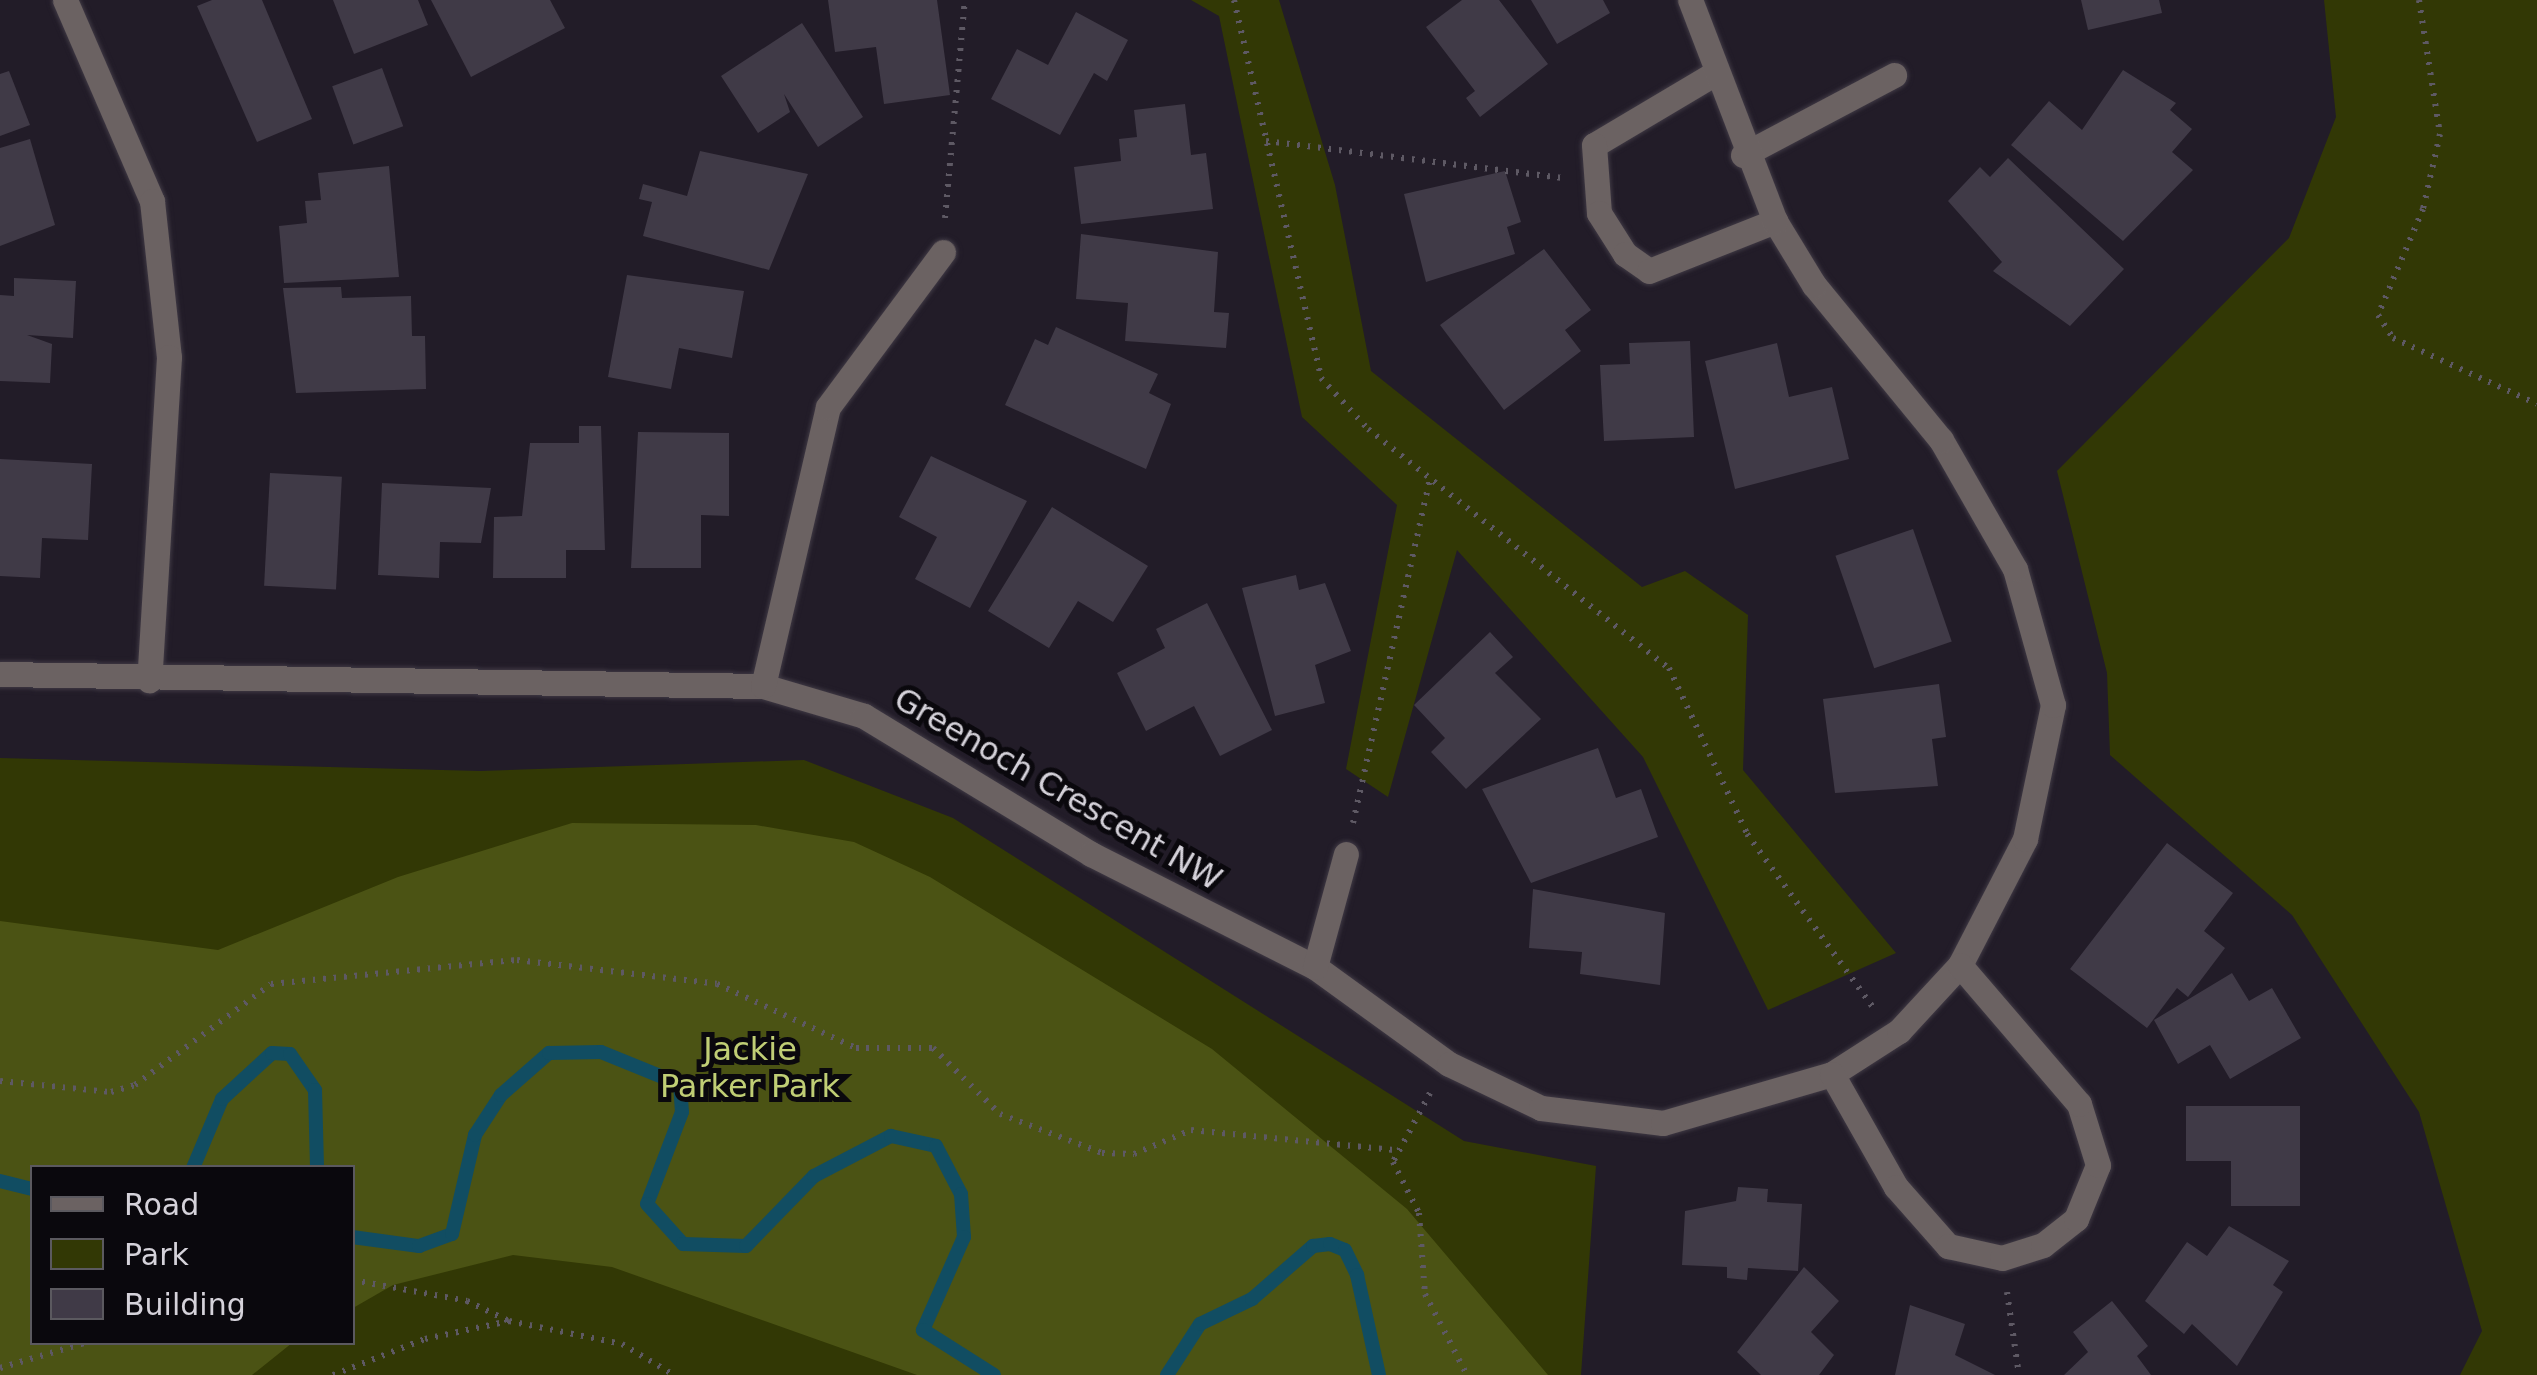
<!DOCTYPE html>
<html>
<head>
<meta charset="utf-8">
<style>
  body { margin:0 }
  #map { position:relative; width:2537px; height:1375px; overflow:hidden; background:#221c28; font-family:"DejaVu Sans",sans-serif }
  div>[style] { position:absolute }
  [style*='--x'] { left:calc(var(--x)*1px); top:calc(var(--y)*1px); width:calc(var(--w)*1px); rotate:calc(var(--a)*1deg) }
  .green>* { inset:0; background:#323805 }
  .forest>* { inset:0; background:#4b5314 }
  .stream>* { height:14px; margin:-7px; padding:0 7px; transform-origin:7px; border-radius:7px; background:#114d62 }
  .building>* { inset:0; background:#403a47; transform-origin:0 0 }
  .path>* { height:6px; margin-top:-3px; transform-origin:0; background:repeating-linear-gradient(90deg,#5e5964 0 2.5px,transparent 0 10.5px) }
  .roads { filter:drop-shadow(0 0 2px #3f3944) drop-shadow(0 0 2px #3f3944) }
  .minor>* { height:25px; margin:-12.5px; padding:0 12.5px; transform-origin:12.5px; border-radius:12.5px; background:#6b6262 }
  span { translate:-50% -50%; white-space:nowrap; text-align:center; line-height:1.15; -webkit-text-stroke:10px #0a080d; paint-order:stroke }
  .street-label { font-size:32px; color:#d5d2da }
  .park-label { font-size:32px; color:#c0ce75 }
  .legend { position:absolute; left:30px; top:1165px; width:325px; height:180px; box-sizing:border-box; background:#0a080d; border:2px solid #5b595f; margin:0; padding:12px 18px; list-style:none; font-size:30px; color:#d5d2da }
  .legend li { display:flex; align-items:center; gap:20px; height:50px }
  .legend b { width:50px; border:2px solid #5b595f }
</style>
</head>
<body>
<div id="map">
  <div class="green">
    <div style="clip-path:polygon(1191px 0,1279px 0,1335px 185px,1371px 371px,1642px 587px,1685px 571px,1748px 615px,1743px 770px,1896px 953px,1768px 1010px,1643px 757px,1457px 550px,1388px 797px,1346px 769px,1397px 505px,1302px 417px,1219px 16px)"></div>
    <div style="clip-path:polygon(2324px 0,2537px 0,2537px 1375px,2460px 1375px,2482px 1331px,2419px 1112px,2292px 915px,2110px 755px,2107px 673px,2057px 471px,2289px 238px,2336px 117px)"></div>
    <div style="clip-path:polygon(evenodd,0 758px,480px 771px,804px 760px,953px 818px,1464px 1141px,1596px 1166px,1581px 1375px,0 1375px,0 758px,32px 1168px,352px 1168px,352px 1342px,32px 1342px,32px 1168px)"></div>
  </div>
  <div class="forest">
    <div style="clip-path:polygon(572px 823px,756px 825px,854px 842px,930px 877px,1212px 1049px,1407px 1209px,1548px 1375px,917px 1375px,612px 1267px,513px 1255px,393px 1285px,353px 1308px,352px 1168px,32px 1168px,32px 1342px,292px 1343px,252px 1375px,0 1375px,0 921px,218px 950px,398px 877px)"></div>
  </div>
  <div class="stream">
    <div style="--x:193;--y:1168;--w:75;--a:-67.2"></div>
    <div style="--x:222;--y:1099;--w:68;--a:-42.6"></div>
    <div style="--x:272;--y:1053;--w:18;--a:3"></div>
    <div style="--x:290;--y:1054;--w:44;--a:55.2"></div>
    <div style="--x:315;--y:1090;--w:78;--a:88.5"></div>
    <div style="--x:0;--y:1181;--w:33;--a:14"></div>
    <div style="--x:352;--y:1237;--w:68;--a:7.7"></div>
    <div style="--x:419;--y:1246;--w:35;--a:-20"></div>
    <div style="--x:452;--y:1234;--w:102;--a:-76.9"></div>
    <div style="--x:475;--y:1135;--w:48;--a:-57"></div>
    <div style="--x:501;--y:1095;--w:64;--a:-41.2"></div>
    <div style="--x:549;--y:1053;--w:52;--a:-1.1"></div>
    <div style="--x:601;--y:1052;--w:85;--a:22.1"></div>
    <div style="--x:680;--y:1084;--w:28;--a:86"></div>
    <div style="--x:682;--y:1112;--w:98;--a:110.8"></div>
    <div style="--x:647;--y:1204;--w:54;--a:48"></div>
    <div style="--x:683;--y:1244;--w:63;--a:1.8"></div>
    <div style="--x:746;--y:1246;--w:98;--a:-45.8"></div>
    <div style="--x:814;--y:1176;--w:87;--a:-27.5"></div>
    <div style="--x:891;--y:1136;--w:46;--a:12.5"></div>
    <div style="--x:936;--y:1146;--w:54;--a:62.5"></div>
    <div style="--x:961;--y:1194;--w:43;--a:86"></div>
    <div style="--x:964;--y:1237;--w:102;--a:113.8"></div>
    <div style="--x:923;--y:1330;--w:84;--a:32.4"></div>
    <div style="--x:1167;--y:1375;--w:61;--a:-57.1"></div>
    <div style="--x:1200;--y:1324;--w:58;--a:-25.7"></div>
    <div style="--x:1252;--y:1299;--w:81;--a:-41"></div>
    <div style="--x:1313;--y:1246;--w:17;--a:-7"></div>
    <div style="--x:1330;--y:1244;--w:16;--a:22"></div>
    <div style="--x:1345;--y:1250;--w:28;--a:64"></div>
    <div style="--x:1357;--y:1275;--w:102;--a:77.6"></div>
  </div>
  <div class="building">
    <div style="clip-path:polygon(212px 0,262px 0,312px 119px,257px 142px,197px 6px)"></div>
    <div style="clip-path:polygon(333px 0,418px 0,428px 25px,354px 54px)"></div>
    <div style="clip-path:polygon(431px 0,550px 0,565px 28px,471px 77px)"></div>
    <div style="clip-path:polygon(828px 0,937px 0,950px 95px,884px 104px,876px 47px,835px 52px)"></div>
    <div style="clip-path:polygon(1462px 0,1499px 0,1548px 64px,1480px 117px,1466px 98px,1475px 91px,1426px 27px)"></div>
    <div style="clip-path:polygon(1531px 0,1603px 0,1610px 13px,1557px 44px)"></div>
    <div style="clip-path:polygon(2081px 0,2159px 0,2162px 13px,2088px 30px)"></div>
    <div style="clip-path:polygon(1076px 12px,1128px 40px,1107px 81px,1094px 73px,1060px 135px,991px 99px,1017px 49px,1048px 65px)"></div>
    <div style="clip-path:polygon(802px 23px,863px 117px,818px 147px,784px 94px,790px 112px,758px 133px,721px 76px)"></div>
    <div style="left:382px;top:68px;width:62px;height:53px;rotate:70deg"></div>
    <div style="clip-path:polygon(2123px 70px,2176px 103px,2170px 110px,2192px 129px,2172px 152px,2193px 170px,2123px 241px,2011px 145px,2049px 101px,2082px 130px)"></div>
    <div style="clip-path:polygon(9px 71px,30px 125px,0 136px,0 74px)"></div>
    <div style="clip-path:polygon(1185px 104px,1191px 155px,1206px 153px,1213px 209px,1081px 224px,1074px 167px,1121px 161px,1119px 139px,1137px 137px,1134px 110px)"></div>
    <div style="clip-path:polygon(30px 139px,55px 225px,0 246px,0 148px)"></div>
    <div style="clip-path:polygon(700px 151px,808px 174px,769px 270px,643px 236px,652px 202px,639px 199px,643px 184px,687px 196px)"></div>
    <div style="clip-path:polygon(2008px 158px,2124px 269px,2070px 326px,1993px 271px,2002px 262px,1948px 201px,1980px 167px,1990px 177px)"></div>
    <div style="clip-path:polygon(389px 166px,399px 277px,284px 283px,279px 226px,307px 223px,305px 201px,321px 200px,318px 173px)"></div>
    <div style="clip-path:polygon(1505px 171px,1521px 222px,1507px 227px,1515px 254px,1426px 282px,1404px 194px)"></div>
    <div style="clip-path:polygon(1081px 234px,1218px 252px,1214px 312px,1229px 313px,1226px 348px,1125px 341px,1128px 303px,1076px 299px)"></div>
    <div style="clip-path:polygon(1544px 249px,1591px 310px,1565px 330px,1581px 351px,1504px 410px,1440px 325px)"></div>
    <div style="clip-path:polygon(627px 275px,744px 291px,732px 358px,679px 348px,671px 389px,608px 377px)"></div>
    <div style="clip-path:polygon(14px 278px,76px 281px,73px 338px,27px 335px,52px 344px,50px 383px,0 381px,0 295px,14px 296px)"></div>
    <div style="clip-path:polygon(341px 287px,342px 298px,411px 296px,412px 336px,425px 336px,426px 389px,296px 393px,283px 288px)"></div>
    <div style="clip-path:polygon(1056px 327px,1158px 374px,1149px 393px,1171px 404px,1146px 469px,1005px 405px,1035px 339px,1048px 345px)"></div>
    <div style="clip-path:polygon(1690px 341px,1694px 437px,1604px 441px,1600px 365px,1630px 364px,1629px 343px)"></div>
    <div style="clip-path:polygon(1777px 343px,1789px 397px,1832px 387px,1849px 459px,1735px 489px,1705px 361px)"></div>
    <div style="clip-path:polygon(579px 426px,601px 426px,605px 550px,566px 550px,566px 578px,493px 578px,494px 517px,522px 516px,530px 443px,579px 443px)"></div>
    <div style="clip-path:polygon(638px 432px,729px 433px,729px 516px,701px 515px,701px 568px,631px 568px)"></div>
    <div style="clip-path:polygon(931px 456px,1027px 501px,970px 608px,915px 579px,937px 537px,899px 517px)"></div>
    <div style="clip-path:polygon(0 459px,92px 464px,88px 540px,42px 538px,40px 578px,0 576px)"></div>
    <div style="left:270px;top:473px;width:72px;height:113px;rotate:3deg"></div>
    <div style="clip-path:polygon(382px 483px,491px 488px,481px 543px,440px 542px,439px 578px,378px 575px)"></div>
    <div style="clip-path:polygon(1052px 507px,1148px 566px,1113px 622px,1078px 601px,1049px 648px,988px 611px)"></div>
    <div style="left:1913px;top:529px;width:119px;height:82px;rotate:71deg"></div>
    <div style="clip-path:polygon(1296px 575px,1299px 590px,1325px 583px,1351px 651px,1315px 665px,1325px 703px,1275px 716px,1242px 588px)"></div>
    <div style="clip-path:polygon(1207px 603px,1272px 730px,1220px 756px,1194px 706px,1146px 731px,1117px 673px,1165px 648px,1156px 629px)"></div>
    <div style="clip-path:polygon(1490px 632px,1513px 657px,1495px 673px,1541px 719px,1466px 789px,1431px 752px,1445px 738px,1414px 705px)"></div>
    <div style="clip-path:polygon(1939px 684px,1946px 737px,1932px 739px,1938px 786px,1835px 793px,1823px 699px)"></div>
    <div style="clip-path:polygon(1598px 748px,1616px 798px,1641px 789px,1658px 837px,1531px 883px,1482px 789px)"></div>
    <div style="clip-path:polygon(2167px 843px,2233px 893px,2204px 931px,2225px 948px,2188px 997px,2177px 988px,2147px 1028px,2070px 969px)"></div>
    <div style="clip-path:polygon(1533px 889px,1665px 913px,1660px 985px,1580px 974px,1582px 952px,1529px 948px)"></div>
    <div style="clip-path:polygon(2232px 973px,2249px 1001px,2272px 988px,2301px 1038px,2230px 1079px,2210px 1045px,2178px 1064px,2154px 1020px)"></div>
    <div style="clip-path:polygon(2186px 1106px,2300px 1106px,2300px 1206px,2231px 1206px,2231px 1161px,2186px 1161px)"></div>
    <div style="clip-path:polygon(1738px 1187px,1768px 1189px,1767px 1202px,1802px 1204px,1798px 1271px,1748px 1268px,1747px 1280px,1727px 1278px,1727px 1267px,1682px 1265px,1685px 1211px,1736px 1201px)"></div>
    <div style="clip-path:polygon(2229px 1226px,2289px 1261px,2273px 1285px,2283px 1292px,2237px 1366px,2192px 1324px,2184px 1334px,2145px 1301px,2187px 1242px,2207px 1256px)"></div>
    <div style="clip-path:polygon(1804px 1267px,1839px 1301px,1811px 1332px,1834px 1355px,1819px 1375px,1761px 1375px,1737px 1352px)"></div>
    <div style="clip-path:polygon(2112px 1301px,2148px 1346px,2137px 1356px,2151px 1375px,2064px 1375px,2088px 1352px,2073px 1332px)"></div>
    <div style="clip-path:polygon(1910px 1305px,1965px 1324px,1955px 1355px,1995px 1375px,1895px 1375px)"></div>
  </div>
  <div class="path">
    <div style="--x:1234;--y:0;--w:388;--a:77"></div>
    <div style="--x:1321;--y:378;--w:69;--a:47.3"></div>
    <div style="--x:1368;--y:429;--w:384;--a:38.5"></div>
    <div style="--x:1669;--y:668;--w:183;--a:64.8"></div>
    <div style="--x:1747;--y:834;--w:213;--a:54"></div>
    <div style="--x:2419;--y:0;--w:136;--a:81.1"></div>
    <div style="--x:2440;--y:134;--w:77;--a:102.8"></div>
    <div style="--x:2423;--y:209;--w:115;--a:113"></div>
    <div style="--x:2378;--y:315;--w:27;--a:57"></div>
    <div style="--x:2393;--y:338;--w:158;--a:24.6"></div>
    <div style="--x:1266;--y:141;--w:299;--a:7.1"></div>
    <div style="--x:945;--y:218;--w:219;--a:-84.8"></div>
    <div style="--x:1353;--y:823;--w:353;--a:-77.4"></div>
    <div style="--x:0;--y:1081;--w:112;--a:5.7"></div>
    <div style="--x:111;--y:1092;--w:25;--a:-16"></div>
    <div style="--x:135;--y:1085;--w:169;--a:-36.6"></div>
    <div style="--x:271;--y:984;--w:247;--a:-5.6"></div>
    <div style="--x:517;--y:960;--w:201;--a:6.8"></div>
    <div style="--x:717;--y:984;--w:153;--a:24.7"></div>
    <div style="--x:856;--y:1048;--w:77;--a:0"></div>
    <div style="--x:933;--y:1048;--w:94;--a:44.6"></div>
    <div style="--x:1000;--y:1114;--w:109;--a:20.9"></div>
    <div style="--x:1102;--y:1153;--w:32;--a:2"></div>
    <div style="--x:1134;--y:1154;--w:62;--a:-22.8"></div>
    <div style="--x:1191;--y:1130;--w:204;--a:5.6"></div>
    <div style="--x:1430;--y:1093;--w:78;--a:118.2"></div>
    <div style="--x:1393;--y:1162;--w:57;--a:63"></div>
    <div style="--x:1419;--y:1213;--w:81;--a:85.8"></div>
    <div style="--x:1425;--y:1294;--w:91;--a:62.6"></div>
    <div style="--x:352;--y:1280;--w:117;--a:10.3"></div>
    <div style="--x:467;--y:1301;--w:47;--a:25.5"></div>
    <div style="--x:2007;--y:1292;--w:84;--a:81.8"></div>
    <div style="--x:0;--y:1368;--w:92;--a:-16.5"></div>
    <div style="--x:333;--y:1375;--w:99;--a:-21.4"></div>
    <div style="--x:425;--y:1339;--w:86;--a:-12.1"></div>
    <div style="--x:509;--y:1321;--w:115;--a:11.5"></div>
    <div style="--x:622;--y:1344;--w:61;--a:30.8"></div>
  </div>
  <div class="roads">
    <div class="minor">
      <div style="--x:65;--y:0;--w:219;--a:66.6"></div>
      <div style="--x:152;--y:201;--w:157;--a:83.8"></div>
      <div style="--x:169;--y:357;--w:324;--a:93.5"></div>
      <div style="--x:1712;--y:75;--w:137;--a:149.3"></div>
      <div style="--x:1594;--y:145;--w:68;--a:85.8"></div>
      <div style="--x:1599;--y:213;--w:49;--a:57.6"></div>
      <div style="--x:1625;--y:254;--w:29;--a:35"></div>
      <div style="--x:1649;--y:271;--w:136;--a:-21.6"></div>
      <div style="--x:1743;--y:155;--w:171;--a:-27.9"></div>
      <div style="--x:0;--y:674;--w:763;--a:0.9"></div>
      <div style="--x:763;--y:686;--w:105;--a:16.5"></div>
      <div style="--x:864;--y:716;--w:266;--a:31.3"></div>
      <div style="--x:1091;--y:854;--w:251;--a:26.8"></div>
      <div style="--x:1315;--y:967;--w:165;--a:35.9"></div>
      <div style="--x:1449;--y:1064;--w:102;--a:25.6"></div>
      <div style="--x:1541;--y:1108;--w:123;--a:7"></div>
      <div style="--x:1663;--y:1123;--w:176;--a:-16.2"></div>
      <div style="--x:1832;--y:1074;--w:80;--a:-32.7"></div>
      <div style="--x:1899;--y:1031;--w:90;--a:-47.3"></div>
      <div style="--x:1960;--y:965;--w:142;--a:-62.7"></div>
      <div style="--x:2025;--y:839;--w:137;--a:-78.2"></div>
      <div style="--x:2053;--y:705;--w:141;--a:-105.6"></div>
      <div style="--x:2015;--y:569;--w:149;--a:-119.8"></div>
      <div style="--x:1941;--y:440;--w:200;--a:-129.3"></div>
      <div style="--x:1814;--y:285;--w:75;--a:-121.4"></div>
      <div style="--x:1775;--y:221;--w:237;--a:-111"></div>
      <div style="--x:763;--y:686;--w:286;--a:-76.9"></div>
      <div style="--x:828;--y:407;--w:193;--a:-53.4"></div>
      <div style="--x:1315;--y:967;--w:117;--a:-74.7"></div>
      <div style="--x:1832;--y:1074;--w:130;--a:60.5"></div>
      <div style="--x:1896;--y:1187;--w:79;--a:48.6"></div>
      <div style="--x:1948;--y:1246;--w:55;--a:12.5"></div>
      <div style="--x:2002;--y:1258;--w:43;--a:-17.6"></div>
      <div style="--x:2043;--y:1245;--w:42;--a:-38.2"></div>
      <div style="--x:2076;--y:1219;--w:58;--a:-67.8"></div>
      <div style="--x:2098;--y:1165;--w:64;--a:-107.3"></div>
      <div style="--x:2079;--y:1104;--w:183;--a:-130.6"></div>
    </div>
  </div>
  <div class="street-label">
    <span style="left:1058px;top:789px;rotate:30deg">Greenoch Crescent NW</span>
  </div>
  <div class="park-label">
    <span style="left:750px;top:1068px">Jackie<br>Parker Park</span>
  </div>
  <ul class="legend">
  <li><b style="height:12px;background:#6b6262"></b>Road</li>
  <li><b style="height:28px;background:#323805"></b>Park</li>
  <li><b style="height:28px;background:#403a47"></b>Building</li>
  </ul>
</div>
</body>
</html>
